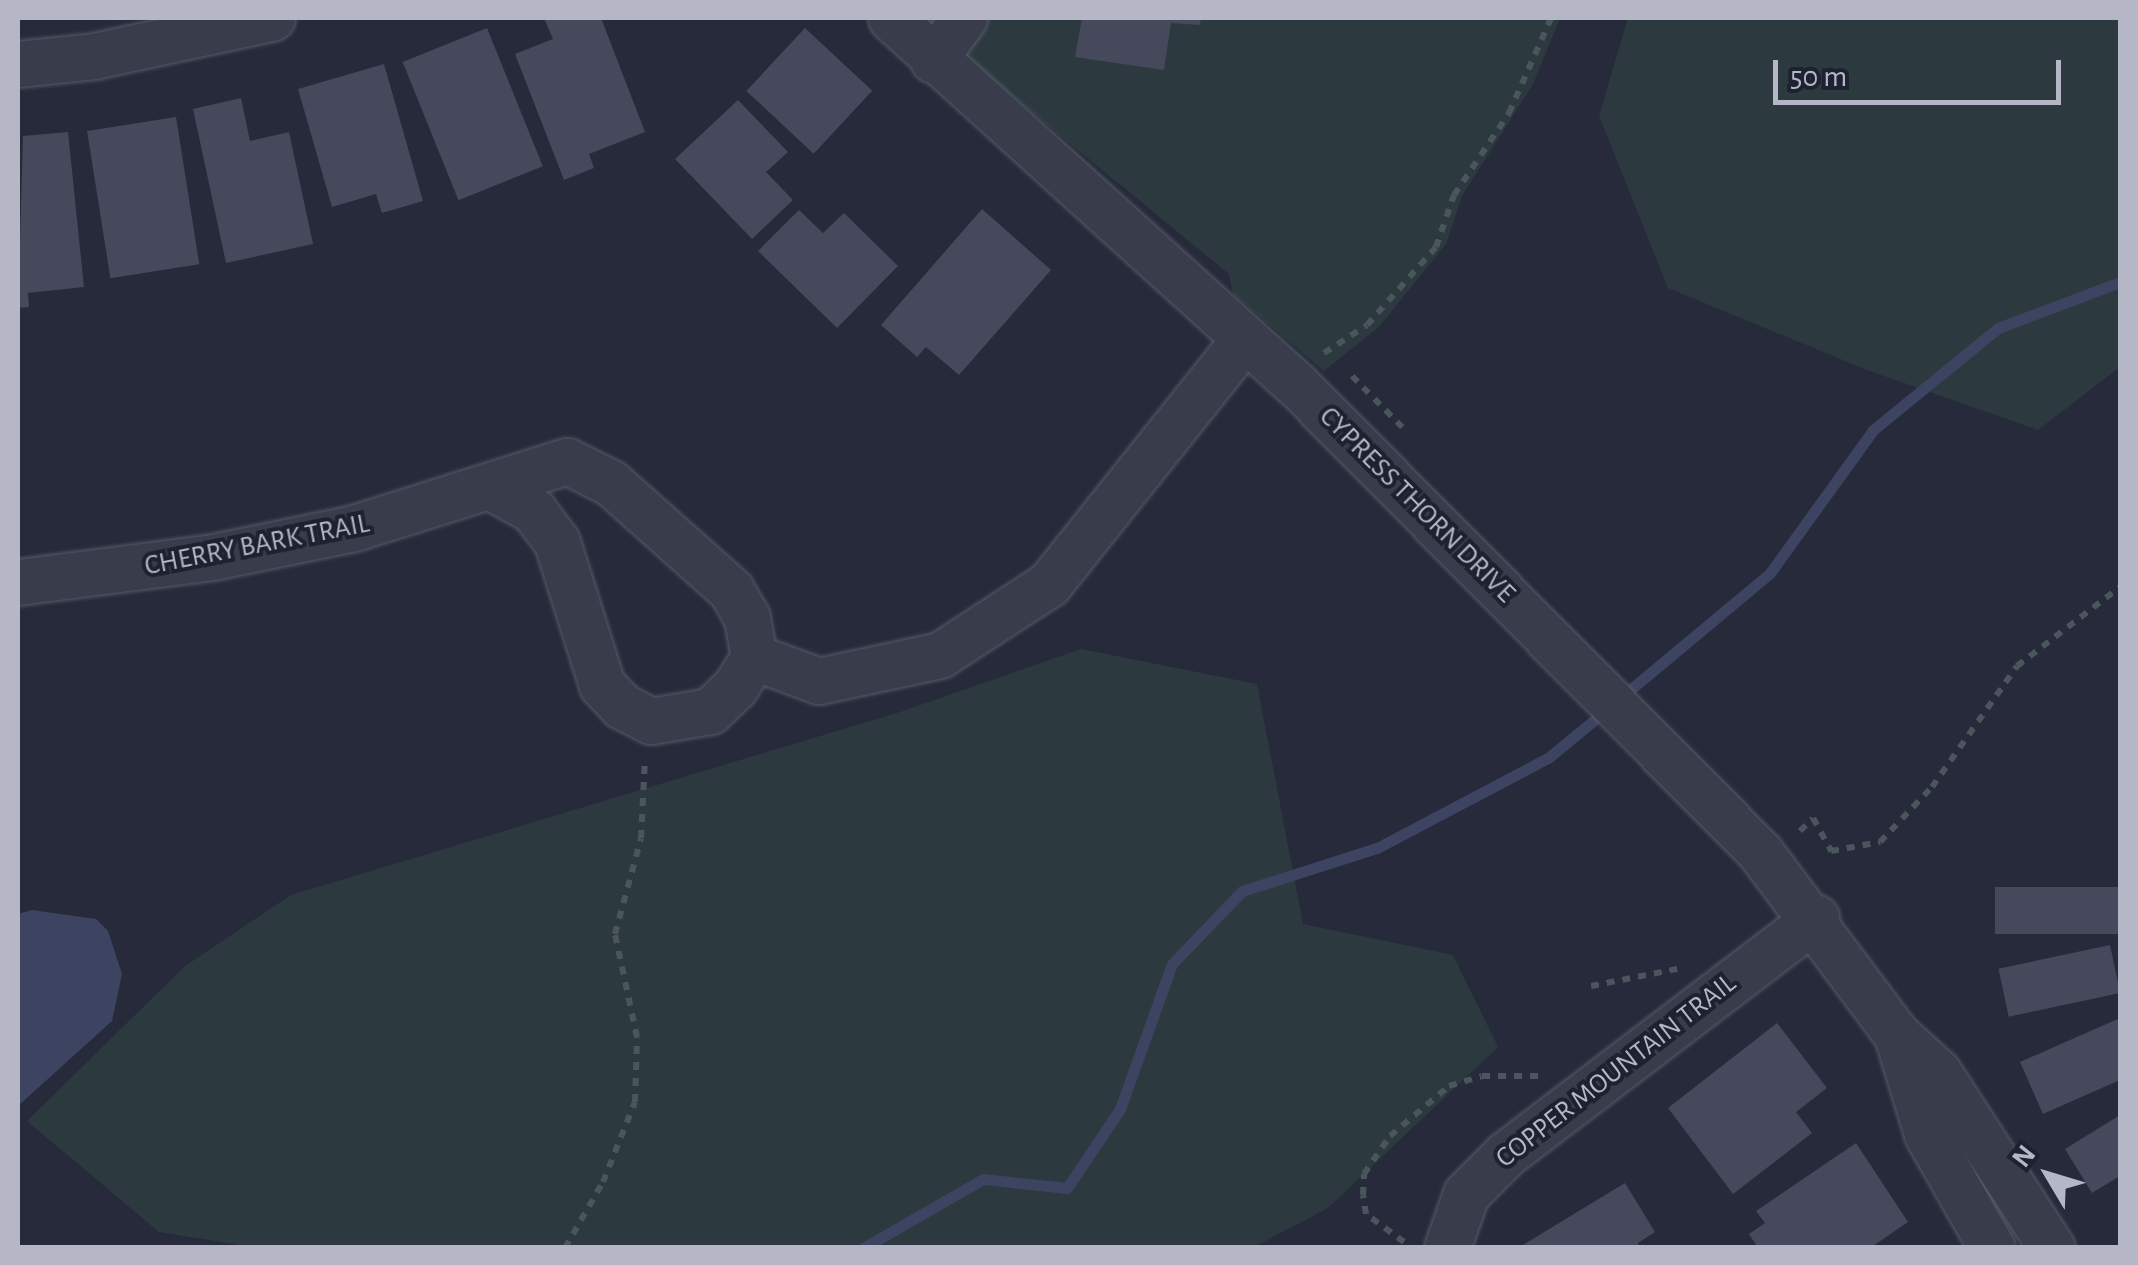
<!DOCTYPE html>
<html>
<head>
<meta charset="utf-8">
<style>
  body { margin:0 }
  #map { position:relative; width:2138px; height:1265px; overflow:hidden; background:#262a3a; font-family:"Alegreya Sans",sans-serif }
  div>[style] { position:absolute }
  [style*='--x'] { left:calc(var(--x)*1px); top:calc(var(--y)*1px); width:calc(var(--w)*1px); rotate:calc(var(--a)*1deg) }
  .green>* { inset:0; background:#2c3a3f }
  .water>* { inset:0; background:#3d4461 }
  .stream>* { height:11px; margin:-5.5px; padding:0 5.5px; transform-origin:5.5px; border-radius:5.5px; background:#3d4461 }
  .building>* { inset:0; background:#45495b; transform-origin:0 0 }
  .path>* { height:6px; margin-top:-3px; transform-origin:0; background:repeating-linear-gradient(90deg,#4a555c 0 8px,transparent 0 16px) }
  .roads { filter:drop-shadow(0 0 2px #575a68) drop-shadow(0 0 2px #575a68) }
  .minor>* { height:45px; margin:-22.5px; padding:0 22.5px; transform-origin:22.5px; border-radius:22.5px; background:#393c4a }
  span { translate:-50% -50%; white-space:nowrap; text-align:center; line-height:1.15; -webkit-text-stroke:8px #1e212f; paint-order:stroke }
  .street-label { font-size:28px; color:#b5b7c6 }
  .frame { position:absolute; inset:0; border:20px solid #b5b7c6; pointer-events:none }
  .north { position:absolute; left:1998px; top:1125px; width:100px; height:100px; -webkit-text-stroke:8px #1e212f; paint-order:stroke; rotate:308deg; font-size:28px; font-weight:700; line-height:40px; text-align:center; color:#b5b7c6 }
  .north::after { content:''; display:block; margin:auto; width:35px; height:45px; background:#b5b7c6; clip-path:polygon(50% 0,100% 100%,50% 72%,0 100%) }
  .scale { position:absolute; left:1773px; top:60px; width:288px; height:45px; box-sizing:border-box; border:5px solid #b5b7c6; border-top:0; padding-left:12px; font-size:30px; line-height:35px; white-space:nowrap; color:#b5b7c6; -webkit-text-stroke:8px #1e212f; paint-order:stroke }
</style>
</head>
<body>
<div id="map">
  <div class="green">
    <div style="clip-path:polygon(917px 18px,1560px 18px,1533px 84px,1462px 196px,1446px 244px,1379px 327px,1324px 371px,1233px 294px,1229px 274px)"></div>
    <div style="clip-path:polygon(1628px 18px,2120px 18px,2120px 367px,2038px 430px,1867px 370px,1668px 288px,1599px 116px)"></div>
    <div style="clip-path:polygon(1081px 649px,1257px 684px,1303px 924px,1453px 955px,1498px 1047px,1328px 1208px,1254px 1247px,252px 1247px,159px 1232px,27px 1121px,185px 966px,291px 895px,900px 712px)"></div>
  </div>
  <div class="water">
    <div style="clip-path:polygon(32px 910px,96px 919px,108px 931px,122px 974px,112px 1021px,18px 1106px,18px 914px)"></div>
  </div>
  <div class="stream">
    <div style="--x:1619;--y:699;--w:197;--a:-39.8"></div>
    <div style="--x:1770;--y:573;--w:176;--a:-54.2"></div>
    <div style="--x:1873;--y:430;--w:161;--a:-39.2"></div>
    <div style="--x:1998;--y:328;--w:130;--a:-20.7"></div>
    <div style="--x:863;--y:1248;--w:138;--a:-29.9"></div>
    <div style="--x:983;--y:1179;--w:84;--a:6.1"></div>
    <div style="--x:1067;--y:1188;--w:95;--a:-56.1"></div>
    <div style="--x:1120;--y:1109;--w:154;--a:-70.3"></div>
    <div style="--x:1172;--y:964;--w:101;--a:-46.2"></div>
    <div style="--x:1242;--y:891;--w:142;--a:-17.7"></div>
    <div style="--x:1377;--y:848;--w:193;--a:-27.8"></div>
    <div style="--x:1548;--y:758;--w:74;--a:-39.5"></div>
  </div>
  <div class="building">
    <div style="clip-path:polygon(544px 18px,601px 18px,645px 132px,589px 154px,594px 168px,564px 180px,515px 54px,553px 39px)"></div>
    <div style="clip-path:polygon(1082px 18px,1201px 18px,1200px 25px,1171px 23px,1164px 70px,1075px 57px)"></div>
    <div style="left:487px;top:28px;width:149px;height:91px;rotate:68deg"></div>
    <div style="left:805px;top:28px;width:92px;height:86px;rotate:43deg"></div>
    <div style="clip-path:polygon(384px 64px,423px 201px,382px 213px,376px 194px,332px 207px,298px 89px)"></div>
    <div style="clip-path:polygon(241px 98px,250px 141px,289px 132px,313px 244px,226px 263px,193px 109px)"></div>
    <div style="clip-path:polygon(738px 100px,788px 152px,766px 172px,793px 200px,752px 239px,675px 159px)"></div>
    <div style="left:176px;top:117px;width:149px;height:90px;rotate:81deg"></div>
    <div style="clip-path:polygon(68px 132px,84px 287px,28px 293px,29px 307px,18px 308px,23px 136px)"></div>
    <div style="clip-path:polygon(982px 209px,1051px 270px,959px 375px,926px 347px,917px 357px,881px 325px)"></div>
    <div style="clip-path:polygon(799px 210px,823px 233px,844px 213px,898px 266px,837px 328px,758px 251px)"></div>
    <div style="left:2120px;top:887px;width:47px;height:125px;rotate:90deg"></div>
    <div style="left:2110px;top:945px;width:49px;height:114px;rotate:78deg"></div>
    <div style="clip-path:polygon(2120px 1018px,2120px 1080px,2043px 1114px,2020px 1062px)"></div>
    <div style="clip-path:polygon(1777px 1023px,1827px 1088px,1796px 1112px,1812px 1133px,1733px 1194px,1668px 1108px)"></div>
    <div style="clip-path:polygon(2120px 1115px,2120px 1176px,2092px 1193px,2065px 1149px)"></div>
    <div style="clip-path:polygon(1856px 1143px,1908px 1222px,1870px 1248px,1758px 1248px,1749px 1234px,1765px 1223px,1756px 1211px)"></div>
    <div style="clip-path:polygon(1625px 1183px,1655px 1232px,1638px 1243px,1641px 1248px,1518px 1248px)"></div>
  </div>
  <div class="path">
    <div style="--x:1324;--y:353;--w:51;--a:-33.1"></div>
    <div style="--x:1367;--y:325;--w:104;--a:-48.5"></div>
    <div style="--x:1436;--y:247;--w:55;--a:-70.9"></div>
    <div style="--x:1454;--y:195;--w:99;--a:-56.1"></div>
    <div style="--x:1509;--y:113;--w:104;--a:-66.1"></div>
    <div style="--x:1352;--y:376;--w:77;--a:45.5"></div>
    <div style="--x:1800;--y:831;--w:18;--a:-45"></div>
    <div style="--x:1813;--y:818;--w:38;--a:61"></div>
    <div style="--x:1831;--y:851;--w:50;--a:-10.4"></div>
    <div style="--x:1880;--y:842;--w:76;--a:-46.6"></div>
    <div style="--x:1932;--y:787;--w:148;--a:-54.9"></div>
    <div style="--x:2017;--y:666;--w:130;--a:-37.5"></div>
    <div style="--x:1591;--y:986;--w:88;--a:-11.2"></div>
    <div style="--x:1404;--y:1242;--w:47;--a:-143.6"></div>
    <div style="--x:1366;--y:1214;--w:19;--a:-99"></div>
    <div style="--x:1363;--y:1195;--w:21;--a:-87"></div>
    <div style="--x:1364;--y:1174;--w:46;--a:-55.6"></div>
    <div style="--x:1390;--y:1136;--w:77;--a:-40.3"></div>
    <div style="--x:1449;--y:1086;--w:34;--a:-17"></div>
    <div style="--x:1482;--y:1076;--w:58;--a:0"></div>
    <div style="--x:565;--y:1248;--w:76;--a:-60.1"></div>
    <div style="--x:603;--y:1182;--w:86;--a:-68.2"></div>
    <div style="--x:635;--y:1102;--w:65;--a:-88.2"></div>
    <div style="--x:637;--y:1037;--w:105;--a:-102.1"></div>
    <div style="--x:615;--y:934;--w:99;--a:-74.8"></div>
    <div style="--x:641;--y:838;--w:80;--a:-87.1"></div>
  </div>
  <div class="roads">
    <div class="minor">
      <div style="--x:891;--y:18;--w:549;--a:42.12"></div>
      <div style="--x:1298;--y:386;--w:656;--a:45.25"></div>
      <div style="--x:1760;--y:852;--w:229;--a:53.2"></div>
      <div style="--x:1897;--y:1035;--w:55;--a:42.1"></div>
      <div style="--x:1938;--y:1072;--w:210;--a:57.1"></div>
      <div style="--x:933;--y:60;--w:52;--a:-53.6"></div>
      <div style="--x:18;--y:64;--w:76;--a:-6"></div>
      <div style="--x:94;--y:56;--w:182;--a:-12.1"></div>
      <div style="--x:18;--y:582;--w:197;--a:-7.3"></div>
      <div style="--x:213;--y:557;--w:144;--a:-11.6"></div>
      <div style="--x:354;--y:528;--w:223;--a:-17.5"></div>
      <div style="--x:567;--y:461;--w:49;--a:26.6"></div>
      <div style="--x:611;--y:483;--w:161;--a:41.7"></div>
      <div style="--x:731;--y:590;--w:32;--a:60"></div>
      <div style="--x:747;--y:618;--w:40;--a:80"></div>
      <div style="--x:754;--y:657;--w:36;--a:122"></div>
      <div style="--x:735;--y:687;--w:35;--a:136"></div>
      <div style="--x:710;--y:711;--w:60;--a:170.4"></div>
      <div style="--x:651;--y:721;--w:33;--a:-153"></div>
      <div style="--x:622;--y:706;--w:29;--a:-134"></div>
      <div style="--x:602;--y:685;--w:150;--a:-107.5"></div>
      <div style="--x:557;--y:542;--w:39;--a:-127"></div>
      <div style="--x:534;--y:511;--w:47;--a:-150.7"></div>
      <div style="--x:754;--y:657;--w:69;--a:20.3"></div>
      <div style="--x:819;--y:681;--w:124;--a:-12.1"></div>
      <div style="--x:940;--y:655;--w:130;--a:-33.1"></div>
      <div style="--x:1049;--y:584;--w:312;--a:-51.4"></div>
      <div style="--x:1897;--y:1035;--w:103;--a:73.1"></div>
      <div style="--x:1927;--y:1134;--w:131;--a:60.3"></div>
      <div style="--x:1447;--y:1248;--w:57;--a:-70.6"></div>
      <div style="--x:1466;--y:1194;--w:57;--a:-45"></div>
      <div style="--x:1506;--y:1154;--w:390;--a:-37.3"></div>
    </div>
  </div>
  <div class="street-label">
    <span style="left:1417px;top:505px;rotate:45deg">CYPRESS THORN DRIVE</span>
    <span style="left:257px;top:545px;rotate:-11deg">CHERRY BARK TRAIL</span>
    <span style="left:1616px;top:1071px;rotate:-38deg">COPPER MOUNTAIN TRAIL</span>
  </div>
  <div class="frame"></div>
  <div class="north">N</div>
  <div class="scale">50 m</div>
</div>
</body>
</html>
